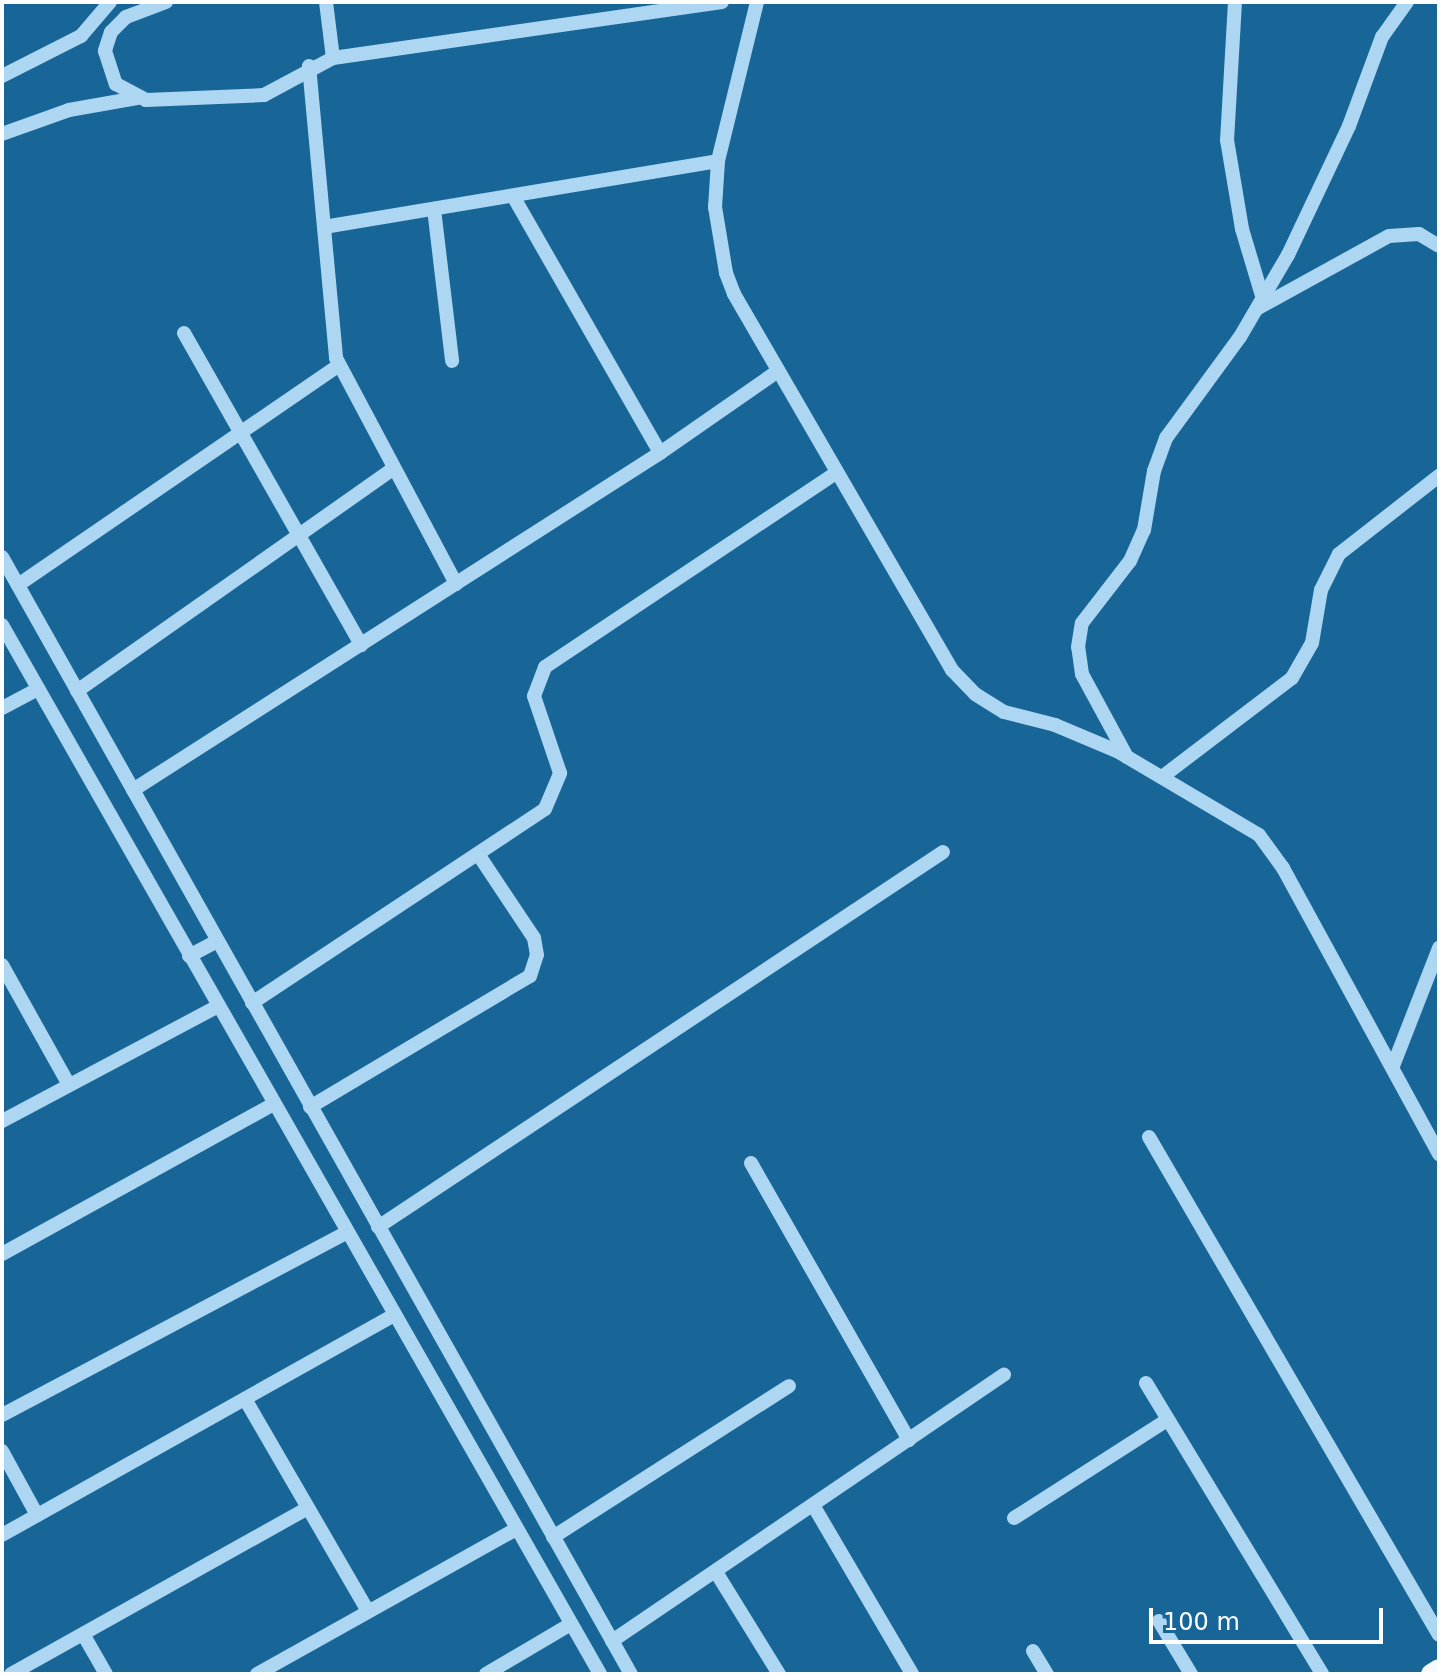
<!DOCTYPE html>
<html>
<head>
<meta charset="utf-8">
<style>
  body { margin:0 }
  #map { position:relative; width:1441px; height:1676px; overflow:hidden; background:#186597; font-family:"DejaVu Sans",sans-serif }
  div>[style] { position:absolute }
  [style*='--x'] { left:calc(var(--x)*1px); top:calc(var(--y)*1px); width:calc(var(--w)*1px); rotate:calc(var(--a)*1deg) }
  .minor>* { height:14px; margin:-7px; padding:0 7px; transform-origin:7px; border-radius:7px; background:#acd6f1 }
  .major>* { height:20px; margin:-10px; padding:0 10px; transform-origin:10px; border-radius:10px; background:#f5fbff }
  span { translate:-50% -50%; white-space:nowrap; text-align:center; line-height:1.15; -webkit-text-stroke:6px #186597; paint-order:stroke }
  .frame { position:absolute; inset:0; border:4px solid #fff; pointer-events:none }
  .scale { position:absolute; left:1149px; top:1608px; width:234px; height:36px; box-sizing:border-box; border:4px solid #fff; border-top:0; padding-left:10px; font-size:24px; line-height:28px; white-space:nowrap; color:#fff; -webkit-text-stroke:6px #186597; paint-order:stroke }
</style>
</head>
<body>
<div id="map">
  <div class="minor">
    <div style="--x:166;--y:2;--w:43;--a:159.4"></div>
    <div style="--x:126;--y:17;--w:21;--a:135"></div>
    <div style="--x:111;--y:32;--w:20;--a:108"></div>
    <div style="--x:105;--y:51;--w:35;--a:72"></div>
    <div style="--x:116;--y:84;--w:34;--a:28"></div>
    <div style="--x:146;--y:100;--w:118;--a:-2.4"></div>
    <div style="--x:264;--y:95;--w:78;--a:-28.2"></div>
    <div style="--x:333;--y:58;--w:393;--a:-8.2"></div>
    <div style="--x:326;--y:2;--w:56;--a:82.9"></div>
    <div style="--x:757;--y:2;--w:164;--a:103.8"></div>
    <div style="--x:718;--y:161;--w:46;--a:93.7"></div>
    <div style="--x:715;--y:207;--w:67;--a:80.5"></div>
    <div style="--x:726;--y:273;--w:22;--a:69"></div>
    <div style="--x:734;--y:294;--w:435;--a:59.9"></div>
    <div style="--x:952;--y:670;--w:33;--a:46"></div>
    <div style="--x:975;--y:694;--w:34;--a:32"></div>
    <div style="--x:1004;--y:712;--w:53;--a:14.3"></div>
    <div style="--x:1055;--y:725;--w:67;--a:22.8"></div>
    <div style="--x:1117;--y:751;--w:165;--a:30.6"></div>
    <div style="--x:1259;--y:835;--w:41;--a:54"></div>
    <div style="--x:1283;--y:868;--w:326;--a:61.4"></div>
    <div style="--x:1235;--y:2;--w:138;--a:93.3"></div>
    <div style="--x:1227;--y:140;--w:90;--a:80.4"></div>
    <div style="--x:1242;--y:229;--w:73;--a:73.3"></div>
    <div style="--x:309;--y:66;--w:293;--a:84.7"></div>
    <div style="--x:336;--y:358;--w:256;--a:62"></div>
    <div style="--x:2;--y:76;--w:89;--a:-26.9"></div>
    <div style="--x:81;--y:36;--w:45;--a:-49.5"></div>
    <div style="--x:2;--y:134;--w:71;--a:-19.7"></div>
    <div style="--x:69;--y:110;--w:69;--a:-10"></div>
    <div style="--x:513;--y:196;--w:296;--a:60.2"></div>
    <div style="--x:434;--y:209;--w:153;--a:83.2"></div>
    <div style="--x:324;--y:227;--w:399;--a:-9.5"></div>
    <div style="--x:1258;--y:308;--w:149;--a:-28.8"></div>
    <div style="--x:1389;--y:236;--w:30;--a:-4"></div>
    <div style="--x:1419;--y:234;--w:23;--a:31"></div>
    <div style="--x:184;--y:333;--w:359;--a:60.4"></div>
    <div style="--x:2;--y:557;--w:1282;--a:60.62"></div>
    <div style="--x:18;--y:585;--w:388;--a:-34.4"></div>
    <div style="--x:2;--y:625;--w:1207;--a:60.31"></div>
    <div style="--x:77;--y:691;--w:386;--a:-35.1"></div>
    <div style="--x:2;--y:708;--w:41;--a:-27.8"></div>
    <div style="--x:1127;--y:757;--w:94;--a:-118.5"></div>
    <div style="--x:1082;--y:674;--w:27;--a:-98"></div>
    <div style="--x:1078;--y:647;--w:24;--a:-81"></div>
    <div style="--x:1082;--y:623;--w:78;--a:-52.3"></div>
    <div style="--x:1130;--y:561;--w:34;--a:-66"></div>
    <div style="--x:1144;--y:530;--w:60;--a:-80.4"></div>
    <div style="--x:1154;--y:471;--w:35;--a:-70"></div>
    <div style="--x:1166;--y:438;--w:125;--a:-53.8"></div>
    <div style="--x:1240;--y:337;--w:95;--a:-59.7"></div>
    <div style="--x:1288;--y:255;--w:143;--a:-64.7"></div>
    <div style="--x:1349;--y:126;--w:95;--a:-69.7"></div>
    <div style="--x:1382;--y:37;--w:43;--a:-54.5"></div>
    <div style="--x:1162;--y:777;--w:163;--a:-37.3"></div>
    <div style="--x:1292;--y:678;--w:40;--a:-60.3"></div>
    <div style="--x:1312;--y:643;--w:54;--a:-80.4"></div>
    <div style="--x:1321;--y:590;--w:40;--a:-63.4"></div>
    <div style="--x:1339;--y:554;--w:127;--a:-38"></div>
    <div style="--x:133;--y:790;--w:626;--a:-32.6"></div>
    <div style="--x:660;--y:453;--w:144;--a:-34.8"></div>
    <div style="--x:189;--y:956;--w:32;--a:-28"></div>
    <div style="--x:2;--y:965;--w:137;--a:60.8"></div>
    <div style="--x:252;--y:1003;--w:351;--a:-33.5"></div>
    <div style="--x:545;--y:809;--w:39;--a:-67"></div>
    <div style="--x:560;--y:773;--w:81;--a:-108.7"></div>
    <div style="--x:534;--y:696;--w:31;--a:-69"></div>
    <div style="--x:545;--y:667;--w:351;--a:-33.7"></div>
    <div style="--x:1393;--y:1066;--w:127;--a:-68.7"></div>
    <div style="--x:310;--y:1107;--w:256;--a:-30.8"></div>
    <div style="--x:530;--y:976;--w:22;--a:-72"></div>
    <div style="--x:537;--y:955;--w:17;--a:-100"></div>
    <div style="--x:534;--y:938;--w:101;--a:-123.7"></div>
    <div style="--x:2;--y:1121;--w:245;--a:-28"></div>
    <div style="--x:1149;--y:1137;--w:576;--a:59.79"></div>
    <div style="--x:751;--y:1163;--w:319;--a:60.3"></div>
    <div style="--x:378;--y:1227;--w:678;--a:-33.57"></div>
    <div style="--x:2;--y:1254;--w:311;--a:-28.9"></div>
    <div style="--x:1146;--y:1383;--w:340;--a:58.8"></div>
    <div style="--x:245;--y:1399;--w:245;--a:59.9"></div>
    <div style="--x:2;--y:1415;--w:389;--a:-27.9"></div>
    <div style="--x:2;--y:1451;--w:73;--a:61.3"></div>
    <div style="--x:813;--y:1505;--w:196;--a:59.6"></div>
    <div style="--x:1014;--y:1518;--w:182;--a:-32.6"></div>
    <div style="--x:2;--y:1535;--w:450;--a:-29.3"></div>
    <div style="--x:553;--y:1537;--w:280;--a:-32.6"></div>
    <div style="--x:716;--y:1572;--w:120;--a:58.3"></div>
    <div style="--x:1159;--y:1621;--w:62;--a:58.9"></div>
    <div style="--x:83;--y:1634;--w:46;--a:60.1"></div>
    <div style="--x:612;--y:1641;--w:474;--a:-34.2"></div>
    <div style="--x:1033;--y:1651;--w:27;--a:59"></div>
    <div style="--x:11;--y:1674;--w:340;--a:-29.2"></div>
    <div style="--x:257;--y:1674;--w:297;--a:-29.2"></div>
    <div style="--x:486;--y:1674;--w:99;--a:-30.5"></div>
  </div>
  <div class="major">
    <div style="--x:1431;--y:1674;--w:9;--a:-32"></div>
  </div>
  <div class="frame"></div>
  <div class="scale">100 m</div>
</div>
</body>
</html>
